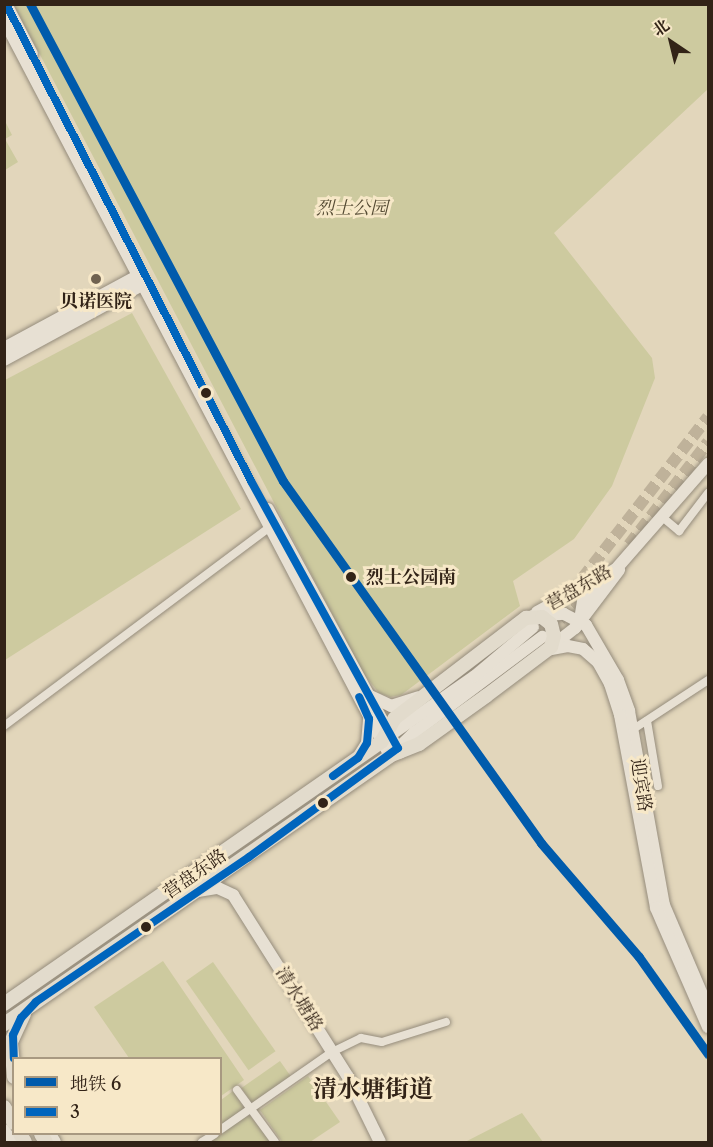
<!DOCTYPE html>
<html>
<head>
<meta charset="utf-8">
<style>
  body { margin:0 }
  #map { position:relative; width:713px; height:1147px; overflow:hidden; background:#e2d6bb; font-family:"Libre Caslon Text","Noto Serif SC",serif }
  div>[style] { position:absolute }
  [style*='--x'] { left:calc(var(--x)*1px); top:calc(var(--y)*1px); width:calc(var(--w)*1px); rotate:calc(var(--a)*1deg) }
  .green>* { inset:0; background:#cdca9f; transform-origin:0 0 }
  .secondary-tunnel>* { height:12px; margin-top:-6px; transform-origin:0; background:repeating-linear-gradient(90deg,#bfb29a 0 12px,transparent 0 18px) }
  .roads { filter:drop-shadow(0 0 2px #958c7c) drop-shadow(0 0 2px #958c7c) }
  .street>* { height:8px; margin:-4px; padding:0 4px; transform-origin:4px; border-radius:4px; background:#e7e0d3 }
  .secondary>* { height:12px; margin:-6px; padding:0 6px; transform-origin:6px; border-radius:6px; background:#e7e0d3 }
  .primary>* { height:14px; margin:-7px; padding:0 7px; transform-origin:7px; border-radius:7px; background:#e2dbcc }
  .bus-1>* { height:8px; margin:-4px; padding:0 4px; transform-origin:4px; border-radius:4px; background:#0065bd }
  .metro-1>* { height:9px; margin:-4.5px; padding:0 4.5px; transform-origin:4.5px; border-radius:4.5px; background:#005bac }
  .dots>* { width:16px; height:16px; translate:-50% -50%; box-sizing:border-box; border:3px solid #f7e8c8; border-radius:50% }
  span { translate:-50% -50%; white-space:nowrap; text-align:center; line-height:1.15; -webkit-text-stroke:6px #f7e8c8; paint-order:stroke }
  .park-label { font-size:18px; color:#544a33; font-style:italic }
  .poi-label { font-size:18px; color:#322317; font-weight:700 }
  .stop-label { font-size:18px; color:#322317; font-weight:700 }
  .left { translate:0 -50%; text-align:left }
  .street-label { font-size:18px; color:#322317 }
  .district-label { font-size:24px; color:#322317; font-weight:700 }
  .frame { position:absolute; inset:0; border:6px solid #322317; pointer-events:none }
  .legend { position:absolute; left:12px; top:1057px; width:210px; height:78px; box-sizing:border-box; background:#f7e8c8; border:2px solid #a89981; margin:0; padding:8px 10px; list-style:none; font-size:18px; color:#322317 }
  .legend li { display:flex; align-items:center; gap:12px; height:30px }
  .legend b { width:30px; border:2px solid #a89981 }
  .north { position:absolute; left:641px; top:12px; width:60px; height:60px; -webkit-text-stroke:4px #f7e8c8; paint-order:stroke; rotate:325deg; font-size:16px; font-weight:700; line-height:24px; text-align:center; color:#322317 }
  .north::after { content:''; display:block; margin:auto; width:21px; height:27px; background:#322317; clip-path:polygon(50% 0,100% 100%,50% 72%,0 100%) }
</style>
</head>
<body>
<div id="map">
  <div class="green">
    <div style="clip-path:polygon(14px 5px,708px 5px,708px 89px,554px 233px,652px 358px,655px 378px,612px 486px,574px 539px,513px 581px,520px 606px,401px 695px,390px 697px,379px 693px,363px 673px)"></div>
    <div style="clip-path:polygon(5px 121px,12px 135px,5px 139px,18px 162px,5px 170px)"></div>
    <div style="clip-path:polygon(132px 313px,241px 509px,5px 660px,5px 380px)"></div>
    <div style="clip-path:polygon(163px 961px,244px 1080px,221px 1096px,220px 1058px,129px 1058px,94px 1007px)"></div>
    <div style="left:213px;top:962px;width:109px;height:33px;rotate:55deg"></div>
    <div style="left:280px;top:1061px;width:19px;height:47px;rotate:55deg"></div>
    <div style="clip-path:polygon(308px 1076px,340px 1122px,310px 1142px,282px 1142px,260px 1110px)"></div>
    <div style="clip-path:polygon(233px 1091px,244px 1108px,221px 1125px,221px 1100px)"></div>
    <div style="clip-path:polygon(522px 1113px,543px 1142px,465px 1142px)"></div>
    <div style="clip-path:polygon(249px 1114px,270px 1142px,210px 1142px)"></div>
  </div>
  <div class="secondary-tunnel">
    <div style="--x:629;--y:545;--w:130;--a:-52.5"></div>
    <div style="--x:571;--y:593;--w:223;--a:-52.1"></div>
    <div style="--x:547;--y:632;--w:55;--a:-43.5"></div>
  </div>
  <div class="roads">
    <div class="street">
      <div style="--x:667;--y:521;--w:16;--a:40"></div>
      <div style="--x:679;--y:531;--w:48;--a:-52.7"></div>
      <div style="--x:647;--y:721;--w:66;--a:80.4"></div>
      <div style="--x:4;--y:726;--w:331;--a:-36.8"></div>
      <div style="--x:632;--y:730;--w:91;--a:-33.3"></div>
      <div style="--x:237;--y:1090;--w:64;--a:53.8"></div>
      <div style="--x:220;--y:1130;--w:136;--a:-34.9"></div>
      <div style="--x:332;--y:1052;--w:32;--a:-26"></div>
      <div style="--x:361;--y:1038;--w:21;--a:11"></div>
      <div style="--x:382;--y:1042;--w:67;--a:-17.4"></div>
      <div style="--x:202;--y:1142;--w:15;--a:-32"></div>
    </div>
    <div class="secondary">
      <div style="--x:6;--y:4;--w:56;--a:62.5"></div>
      <div style="--x:4;--y:20;--w:831;--a:62.32"></div>
      <div style="--x:390;--y:756;--w:35;--a:-44"></div>
      <div style="--x:415;--y:732;--w:159;--a:-36.8"></div>
      <div style="--x:4;--y:348;--w:151;--a:-28.4"></div>
      <div style="--x:4;--y:360;--w:157;--a:-28.5"></div>
      <div style="--x:268;--y:509;--w:277;--a:61.6"></div>
      <div style="--x:537;--y:612;--w:90;--a:-28.6"></div>
      <div style="--x:616;--y:569;--w:140;--a:-48.8"></div>
      <div style="--x:533;--y:616;--w:31;--a:-4"></div>
      <div style="--x:564;--y:614;--w:25;--a:27"></div>
      <div style="--x:586;--y:625;--w:64;--a:59.8"></div>
      <div style="--x:618;--y:680;--w:33;--a:70"></div>
      <div style="--x:629;--y:711;--w:197;--a:79.8"></div>
      <div style="--x:664;--y:905;--w:112;--a:66.9"></div>
      <div style="--x:580;--y:620;--w:18;--a:-81"></div>
      <div style="--x:583;--y:602;--w:28;--a:-44"></div>
      <div style="--x:552;--y:646;--w:29;--a:-38"></div>
      <div style="--x:575;--y:628;--w:73;--a:-52.8"></div>
      <div style="--x:546;--y:650;--w:22;--a:-10"></div>
      <div style="--x:568;--y:646;--w:15;--a:11"></div>
      <div style="--x:583;--y:649;--w:20;--a:41"></div>
      <div style="--x:598;--y:662;--w:25;--a:61"></div>
      <div style="--x:610;--y:684;--w:33;--a:72"></div>
      <div style="--x:620;--y:715;--w:196;--a:79.4"></div>
      <div style="--x:656;--y:908;--w:130;--a:66.4"></div>
      <div style="--x:370;--y:696;--w:23;--a:25"></div>
      <div style="--x:391;--y:706;--w:28;--a:-18"></div>
      <div style="--x:386;--y:738;--w:108;--a:-34.9"></div>
      <div style="--x:475;--y:676;--w:76;--a:-40.2"></div>
      <div style="--x:359;--y:756;--w:15;--a:-58"></div>
      <div style="--x:367;--y:743;--w:24;--a:-85"></div>
      <div style="--x:198;--y:891;--w:20;--a:-9"></div>
      <div style="--x:218;--y:888;--w:17;--a:25"></div>
      <div style="--x:233;--y:895;--w:215;--a:57.7"></div>
      <div style="--x:348;--y:1077;--w:72;--a:63.8"></div>
      <div style="--x:4;--y:1130;--w:14;--a:56"></div>
      <div style="--x:50;--y:1134;--w:9;--a:58"></div>
    </div>
    <div class="primary">
      <div style="--x:4;--y:1004;--w:460;--a:-34.8"></div>
      <div style="--x:382;--y:741;--w:26;--a:-61"></div>
      <div style="--x:395;--y:718;--w:165;--a:-37.4"></div>
      <div style="--x:526;--y:618;--w:16;--a:-4"></div>
      <div style="--x:542;--y:617;--w:11;--a:38"></div>
      <div style="--x:551;--y:624;--w:12;--a:76"></div>
      <div style="--x:554;--y:636;--w:11;--a:105"></div>
      <div style="--x:551;--y:647;--w:81;--a:143"></div>
      <div style="--x:486;--y:696;--w:82;--a:144.4"></div>
      <div style="--x:419;--y:744;--w:31;--a:158"></div>
      <div style="--x:390;--y:756;--w:470;--a:145.2"></div>
      <div style="--x:14;--y:1077;--w:35;--a:-95"></div>
      <div style="--x:11;--y:1042;--w:31;--a:-65"></div>
      <div style="--x:4;--y:1107;--w:19;--a:58"></div>
      <div style="--x:20;--y:1134;--w:9;--a:58"></div>
      <div style="--x:41;--y:1134;--w:9;--a:58"></div>
    </div>
  </div>
  <div class="bus-1">
    <div style="--x:6;--y:4;--w:536;--a:62.81"></div>
    <div style="--x:251;--y:481;--w:305;--a:61.2"></div>
    <div style="--x:398;--y:748;--w:185;--a:143.8"></div>
    <div style="--x:249;--y:857;--w:258;--a:145.8"></div>
    <div style="--x:36;--y:1002;--w:22;--a:133"></div>
    <div style="--x:21;--y:1018;--w:19;--a:115"></div>
    <div style="--x:13;--y:1035;--w:23;--a:88"></div>
    <div style="--x:333;--y:776;--w:31;--a:-36"></div>
    <div style="--x:358;--y:758;--w:17;--a:-59"></div>
    <div style="--x:367;--y:743;--w:24;--a:-85"></div>
    <div style="--x:369;--y:719;--w:24;--a:-114"></div>
  </div>
  <div class="metro-1">
    <div style="--x:30;--y:4;--w:540;--a:62.06"></div>
    <div style="--x:283;--y:481;--w:445;--a:54.5"></div>
    <div style="--x:541;--y:843;--w:150;--a:49.3"></div>
    <div style="--x:639;--y:957;--w:119;--a:54.6"></div>
  </div>
  <div class="dots">
    <div style="left:96px;top:279px;background:#706250"></div>
    <div style="left:206px;top:393px;background:#322317"></div>
    <div style="left:351px;top:577px;background:#322317"></div>
    <div style="left:323px;top:803px;background:#322317"></div>
    <div style="left:146px;top:927px;background:#322317"></div>
  </div>
  <div class="park-label">
    <span style="left:352px;top:208px">烈士公园</span>
  </div>
  <div class="poi-label">
    <span style="left:96px;top:301px">贝诺医院</span>
  </div>
  <div class="stop-label">
    <span class="left" style="left:366px;top:577px">烈士公园南</span>
  </div>
  <div class="street-label">
    <span style="left:579px;top:588px;rotate:-30deg">营盘东路</span>
    <span style="left:641px;top:785px;rotate:81deg">迎宾路</span>
    <span style="left:195px;top:874px;rotate:-35deg">营盘东路</span>
    <span style="left:299px;top:999px;rotate:58deg">清水塘路</span>
  </div>
  <div class="district-label">
    <span style="left:373px;top:1089px">清水塘街道</span>
  </div>
  <div class="frame"></div>
  <ul class="legend">
  <li><b style="height:8px;background:#005bac"></b>地铁 6</li>
  <li><b style="height:8px;background:#0065bd"></b>3</li>
  </ul>
  <div class="north">北</div>
</div>
</body>
</html>
